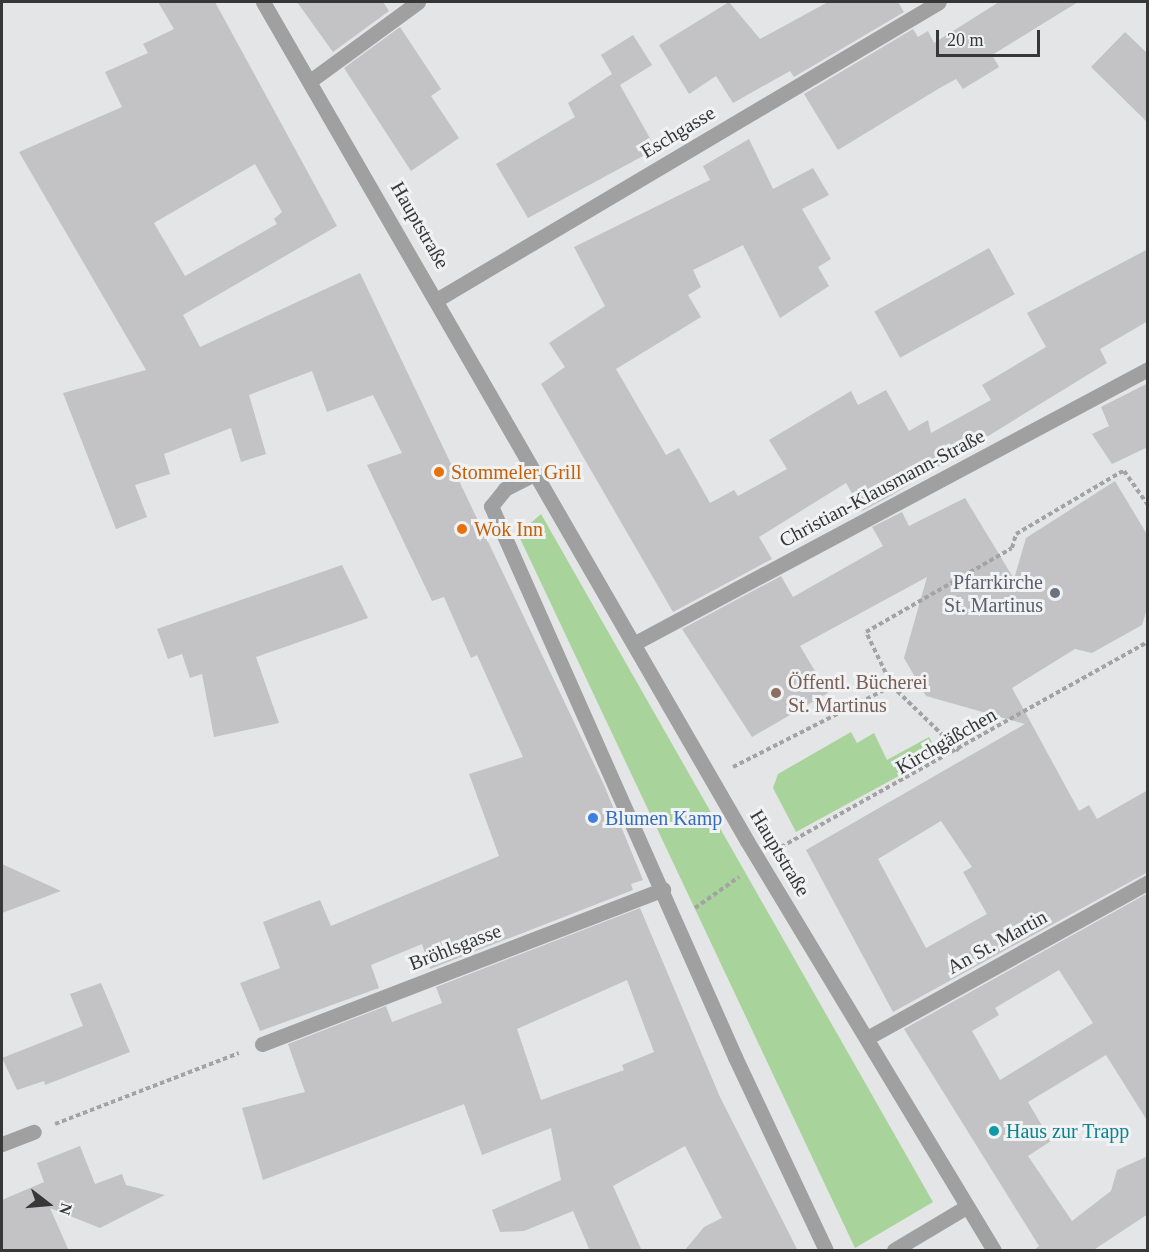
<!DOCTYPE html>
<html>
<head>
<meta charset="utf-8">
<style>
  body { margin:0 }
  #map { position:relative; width:1149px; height:1252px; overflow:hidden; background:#e4e5e6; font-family:"Times New Roman",serif }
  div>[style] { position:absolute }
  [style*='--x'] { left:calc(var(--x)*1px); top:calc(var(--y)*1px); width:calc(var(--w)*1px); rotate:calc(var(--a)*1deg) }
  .green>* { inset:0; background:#a8d39a }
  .building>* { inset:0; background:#c3c2c4; transform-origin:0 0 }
  .path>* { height:4px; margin-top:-2px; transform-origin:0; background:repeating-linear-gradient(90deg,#a3a3a4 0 4.5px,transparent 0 7.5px) }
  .minor>* { height:15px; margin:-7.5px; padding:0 7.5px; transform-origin:7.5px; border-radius:7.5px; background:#a0a0a0 }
  .tertiary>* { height:15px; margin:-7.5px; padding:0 7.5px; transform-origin:7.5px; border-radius:7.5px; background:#a0a0a0 }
  .dots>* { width:16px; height:16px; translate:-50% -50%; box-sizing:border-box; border:3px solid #f1f2f4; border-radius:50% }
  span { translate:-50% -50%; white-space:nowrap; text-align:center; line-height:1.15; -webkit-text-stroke:6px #f1f2f4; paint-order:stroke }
  .street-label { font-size:20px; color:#373738 }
  .food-label { font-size:20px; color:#c56008 }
  .left { translate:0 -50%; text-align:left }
  .worship-label { font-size:20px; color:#5b616d }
  .right { translate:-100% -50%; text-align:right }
  .education-label { font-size:20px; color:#785e54 }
  .shop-label { font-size:20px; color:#366cbe }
  .culture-label { font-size:20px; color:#0d838f }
  .frame { position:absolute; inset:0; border:3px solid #373738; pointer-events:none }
  .north { position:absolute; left:18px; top:1174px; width:60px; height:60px; -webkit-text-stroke:4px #f1f2f4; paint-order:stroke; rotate:106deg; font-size:16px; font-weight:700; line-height:24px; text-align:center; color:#373738 }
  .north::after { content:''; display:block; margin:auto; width:21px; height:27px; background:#373738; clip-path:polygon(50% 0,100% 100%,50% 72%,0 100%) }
  .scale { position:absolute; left:936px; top:30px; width:104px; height:27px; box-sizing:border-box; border:3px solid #373738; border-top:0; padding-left:8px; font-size:18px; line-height:21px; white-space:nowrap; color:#373738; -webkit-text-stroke:4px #f1f2f4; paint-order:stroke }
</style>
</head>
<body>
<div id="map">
  <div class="green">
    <div style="clip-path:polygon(541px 514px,933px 1202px,855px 1248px,518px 534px)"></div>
    <div style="clip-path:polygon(851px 732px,857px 743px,874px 733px,887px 760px,929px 737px,939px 754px,796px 832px,773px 788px,778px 774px)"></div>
  </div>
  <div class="building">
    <div style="clip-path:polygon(evenodd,158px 2px,215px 2px,337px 226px,183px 315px,200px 347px,360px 273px,604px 785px,643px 880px,631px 884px,633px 890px,430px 969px,422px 944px,371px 965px,379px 988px,260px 1031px,240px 983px,280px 968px,263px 922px,320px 900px,331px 926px,499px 856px,469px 774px,523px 757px,477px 655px,471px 658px,444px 597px,432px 601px,367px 465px,402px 453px,373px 395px,327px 412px,312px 371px,249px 395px,266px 454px,241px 462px,231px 428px,164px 454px,170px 474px,135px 485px,147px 517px,116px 529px,63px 393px,146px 370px,19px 152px,122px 107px,105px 72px,148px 53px,143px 44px,174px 29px,158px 2px,255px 164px,282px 212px,274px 219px,277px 224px,185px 276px,154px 223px,255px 164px)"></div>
    <div style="clip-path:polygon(297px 2px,383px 2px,389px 11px,333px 52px)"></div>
    <div style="clip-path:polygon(729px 2px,760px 39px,828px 2px,898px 2px,904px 12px,794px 77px,790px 71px,733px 103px,716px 76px,689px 94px,659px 45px)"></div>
    <div style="clip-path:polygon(999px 2px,1078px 2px,992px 55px,999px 67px,963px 89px,956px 79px,938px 89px,838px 150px,804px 94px,913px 29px,918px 37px,928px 31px,934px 43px)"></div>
    <div style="clip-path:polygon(400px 27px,441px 89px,431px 96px,459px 138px,411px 171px,344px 68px)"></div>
    <div style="clip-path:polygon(1125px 32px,1148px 54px,1148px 123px,1091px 67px)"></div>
    <div style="clip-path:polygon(633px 35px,652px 65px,620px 85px,656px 149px,528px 218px,496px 164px,575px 117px,568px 103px,612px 74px,601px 55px)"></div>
    <div style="clip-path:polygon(749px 139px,773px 189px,813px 168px,829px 195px,802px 209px,831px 259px,818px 267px,829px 286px,780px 318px,743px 245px,693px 270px,701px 287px,688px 295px,701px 317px,616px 369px,666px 455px,679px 448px,710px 503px,734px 490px,738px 496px,787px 469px,769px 440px,851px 391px,858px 405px,886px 390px,909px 431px,928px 420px,931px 433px,991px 400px,982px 385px,1046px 347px,1027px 313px,1148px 249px,1148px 321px,1100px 349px,1107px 363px,892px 495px,862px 511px,846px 483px,759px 537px,772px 559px,673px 612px,541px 384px,565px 367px,549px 343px,605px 306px,574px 247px,710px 180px,703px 166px)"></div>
    <div style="left:989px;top:248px;width:53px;height:131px;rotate:61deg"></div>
    <div style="clip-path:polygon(1148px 383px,1148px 447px,1112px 464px,1092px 434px,1109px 426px,1101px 407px)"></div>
    <div style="clip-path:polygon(evenodd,1115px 481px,1148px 536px,1148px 606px,1142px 625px,1092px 653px,1075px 649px,1012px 688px,1079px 811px,1089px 805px,1097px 819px,1148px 790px,1148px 872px,893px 1012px,806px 850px,1025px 724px,926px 696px,904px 658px,927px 577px,800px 646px,828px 693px,752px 737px,682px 629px,781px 576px,793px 597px,883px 546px,872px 527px,902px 512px,909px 526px,965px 498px,1014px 579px,1026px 538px,1115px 481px,941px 821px,972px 867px,963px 872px,987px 914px,926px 948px,878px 859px,941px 821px)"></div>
    <div style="clip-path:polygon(342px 565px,368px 618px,256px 657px,279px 723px,214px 737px,202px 674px,190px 678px,182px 654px,168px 659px,157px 629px)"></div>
    <div style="clip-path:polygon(2px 864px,61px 891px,2px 913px)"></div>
    <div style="clip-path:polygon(evenodd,1148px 893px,1148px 1122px,1106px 1055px,1028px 1102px,1051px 1141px,1028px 1156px,1072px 1221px,1111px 1191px,1117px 1170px,1148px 1156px,1148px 1214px,1092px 1251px,1033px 1251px,1039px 1246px,904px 1029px,1148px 893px,1059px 970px,1093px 1023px,1000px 1080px,972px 1031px,999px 1015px,995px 1008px,1059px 970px)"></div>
    <div style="clip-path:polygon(evenodd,640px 908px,720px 1097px,798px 1251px,684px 1251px,704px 1227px,722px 1218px,685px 1146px,613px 1186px,642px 1251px,590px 1251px,573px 1211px,524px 1231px,500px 1232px,492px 1210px,561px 1180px,551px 1128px,482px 1155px,464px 1104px,263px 1180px,242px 1108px,305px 1092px,288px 1044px,386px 1006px,392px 1022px,442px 1003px,436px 987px,640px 908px,627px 980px,654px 1052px,622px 1065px,624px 1070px,541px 1100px,517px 1029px,627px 980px)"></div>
    <div style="clip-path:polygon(101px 983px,130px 1052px,45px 1085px,44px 1081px,17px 1090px,2px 1058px,83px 1026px,70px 994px)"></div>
    <div style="clip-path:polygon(80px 1146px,95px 1184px,122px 1174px,126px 1185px,165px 1195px,100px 1228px,50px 1208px,69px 1251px,2px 1251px,2px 1200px,44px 1182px,37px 1163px)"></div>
  </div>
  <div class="path">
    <div style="--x:892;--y:686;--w:60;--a:-115.7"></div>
    <div style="--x:866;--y:632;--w:168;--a:-29.9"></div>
    <div style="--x:1012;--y:548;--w:15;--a:-74"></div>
    <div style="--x:1016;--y:534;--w:120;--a:-30.6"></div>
    <div style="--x:1119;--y:473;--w:5;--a:-22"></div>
    <div style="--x:1124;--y:471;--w:42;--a:54.8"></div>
    <div style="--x:733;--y:767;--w:178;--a:-27"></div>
    <div style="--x:892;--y:686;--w:93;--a:44.1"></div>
    <div style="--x:781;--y:847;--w:420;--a:-29.2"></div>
    <div style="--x:695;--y:908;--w:54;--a:-35.2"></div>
    <div style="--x:55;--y:1124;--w:197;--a:-21.1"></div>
  </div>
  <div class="minor">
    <div style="--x:310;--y:81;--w:134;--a:-36.2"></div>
    <div style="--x:536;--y:473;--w:35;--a:153"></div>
    <div style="--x:505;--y:489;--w:22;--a:129"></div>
    <div style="--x:491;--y:506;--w:603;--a:66.11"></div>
    <div style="--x:735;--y:1057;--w:213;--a:64.8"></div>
    <div style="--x:635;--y:643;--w:582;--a:-28.11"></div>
    <div style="--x:867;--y:1038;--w:321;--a:-29"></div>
    <div style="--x:262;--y:1044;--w:430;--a:-21.1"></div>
    <div style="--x:2;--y:1144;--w:34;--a:-21"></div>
    <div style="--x:894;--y:1250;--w:84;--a:-30.8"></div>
  </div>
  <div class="tertiary">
    <div style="--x:263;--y:2;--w:969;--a:60.02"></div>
    <div style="--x:747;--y:841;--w:478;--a:58.9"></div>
    <div style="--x:438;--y:299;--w:582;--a:-30.66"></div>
  </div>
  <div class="dots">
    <div style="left:439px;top:472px;background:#e8710a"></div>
    <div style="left:462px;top:529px;background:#e8710a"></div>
    <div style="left:1055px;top:593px;background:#6b7280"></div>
    <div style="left:776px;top:693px;background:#8d6e63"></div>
    <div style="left:593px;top:818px;background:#3f7fe0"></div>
    <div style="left:994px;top:1131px;background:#0f9aa8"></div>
  </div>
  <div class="street-label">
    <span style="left:678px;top:132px;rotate:-31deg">Eschgasse</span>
    <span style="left:420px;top:225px;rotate:60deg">Hauptstraße</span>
    <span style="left:882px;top:488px;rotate:-28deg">Christian-Klausmann-Straße</span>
    <span style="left:946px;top:741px;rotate:-30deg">Kirchgäßchen</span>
    <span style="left:780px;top:853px;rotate:59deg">Hauptstraße</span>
    <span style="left:997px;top:942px;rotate:-29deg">An St. Martin</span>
    <span style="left:455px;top:947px;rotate:-21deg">Bröhlsgasse</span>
  </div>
  <div class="food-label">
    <span class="left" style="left:451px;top:472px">Stommeler Grill</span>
    <span class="left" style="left:474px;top:529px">Wok Inn</span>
  </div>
  <div class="worship-label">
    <span class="right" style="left:1043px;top:594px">Pfarrkirche<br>St. Martinus</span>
  </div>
  <div class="education-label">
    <span class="left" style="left:788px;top:694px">Öffentl. Bücherei<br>St. Martinus</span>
  </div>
  <div class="shop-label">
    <span class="left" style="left:605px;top:818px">Blumen Kamp</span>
  </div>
  <div class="culture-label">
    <span class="left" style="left:1006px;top:1131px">Haus zur Trapp</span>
  </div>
  <div class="frame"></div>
  <div class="north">N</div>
  <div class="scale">20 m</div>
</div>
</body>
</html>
